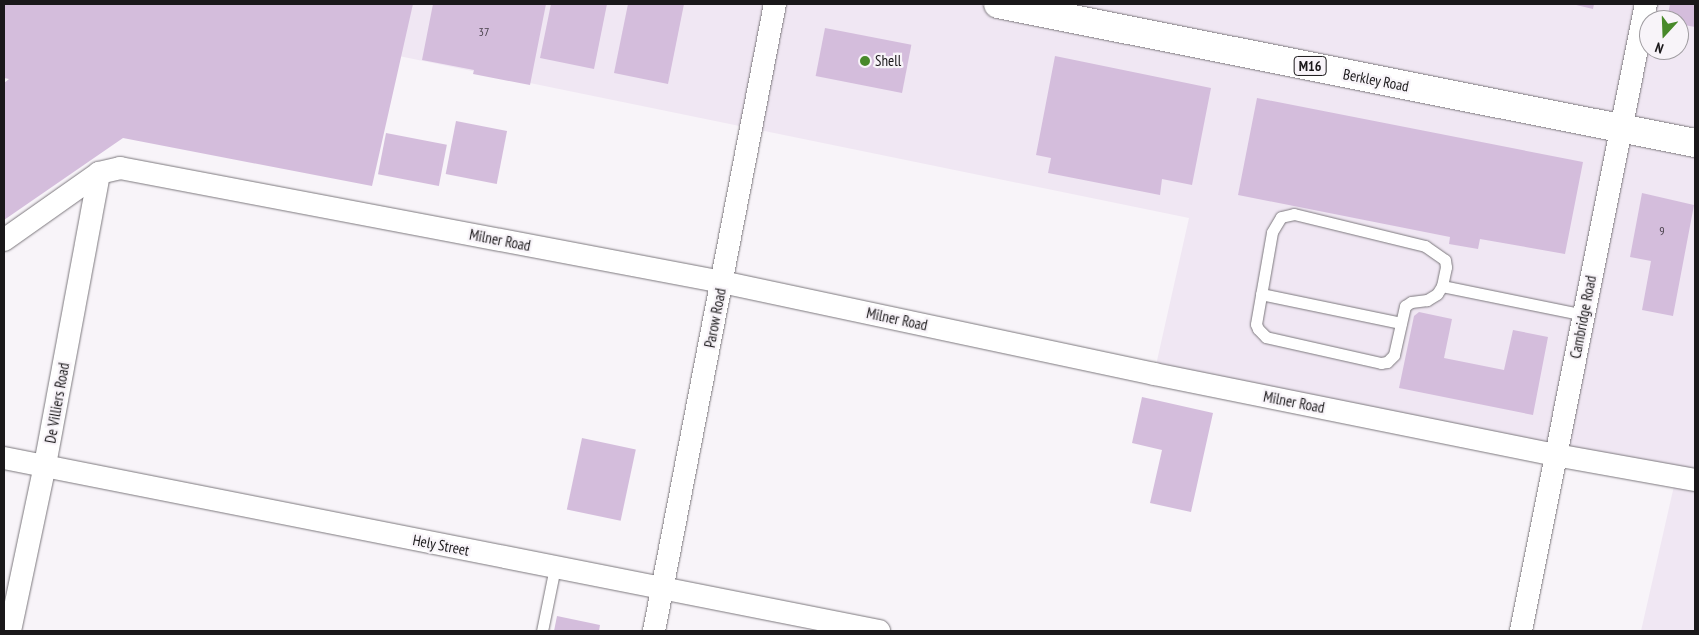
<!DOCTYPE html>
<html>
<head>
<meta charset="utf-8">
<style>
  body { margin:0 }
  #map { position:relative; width:1699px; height:635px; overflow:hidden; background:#f8f4f9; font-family:"PT Sans Narrow",sans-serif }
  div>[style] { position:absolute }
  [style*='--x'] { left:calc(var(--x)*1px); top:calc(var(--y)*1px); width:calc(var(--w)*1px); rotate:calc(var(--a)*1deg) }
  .built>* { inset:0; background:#f0e7f3 }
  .building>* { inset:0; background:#d4bddc; transform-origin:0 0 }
  .roads { filter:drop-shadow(0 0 1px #7c787d) drop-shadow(0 0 1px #7c787d) }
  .service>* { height:11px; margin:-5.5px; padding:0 5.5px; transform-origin:5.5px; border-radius:5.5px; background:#fff }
  .minor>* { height:22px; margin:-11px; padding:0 11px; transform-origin:11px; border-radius:11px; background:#fff }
  .primary>* { height:28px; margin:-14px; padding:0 14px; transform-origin:14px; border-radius:14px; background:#fff }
  .dots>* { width:14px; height:14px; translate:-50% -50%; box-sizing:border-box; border:2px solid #f8f4f9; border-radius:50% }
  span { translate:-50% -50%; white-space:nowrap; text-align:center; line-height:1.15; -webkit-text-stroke:4.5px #f8f4f9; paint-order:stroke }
  .number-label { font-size:12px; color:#48414a }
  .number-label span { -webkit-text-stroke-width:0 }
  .shield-label span { padding:1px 4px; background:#f8f4f9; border:1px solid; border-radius:4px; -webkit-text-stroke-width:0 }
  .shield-label { font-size:14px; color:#1a181a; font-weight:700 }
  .poi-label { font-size:15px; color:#1a181a }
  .left { translate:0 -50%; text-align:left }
  .street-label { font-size:15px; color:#1a181a }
  .frame { position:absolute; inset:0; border:5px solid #1a181a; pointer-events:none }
  .north { position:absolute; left:1639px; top:10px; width:50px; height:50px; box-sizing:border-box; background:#f8f4f9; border:1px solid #9f9ca0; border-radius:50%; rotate:200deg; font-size:14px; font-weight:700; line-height:20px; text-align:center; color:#1a181a }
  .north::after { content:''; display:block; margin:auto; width:18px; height:22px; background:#48892a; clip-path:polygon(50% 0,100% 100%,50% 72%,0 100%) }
</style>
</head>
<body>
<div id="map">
  <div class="built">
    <div style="clip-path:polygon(evenodd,398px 4px,1695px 4px,1695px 631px,1641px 631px,1676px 477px,1154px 374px,1189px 218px,389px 54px,398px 4px,1649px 20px,1679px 20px,1679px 50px,1649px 50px,1649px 20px)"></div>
  </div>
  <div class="building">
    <div style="clip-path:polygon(4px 4px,413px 4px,372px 186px,123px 138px,4px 220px,4px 83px,9px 79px,4px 78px)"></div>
    <div style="clip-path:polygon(433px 4px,546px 4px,530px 85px,473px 74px,474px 70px,422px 60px)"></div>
    <div style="clip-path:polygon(551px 4px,607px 4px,594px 69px,540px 58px)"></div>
    <div style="clip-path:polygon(628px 4px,684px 4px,668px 84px,614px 73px)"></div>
    <div style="clip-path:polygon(1572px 4px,1594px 4px,1593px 9px)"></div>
    <div style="clip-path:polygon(1670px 4px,1695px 4px,1695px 27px,1679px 24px,1679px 20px,1667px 20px)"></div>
    <div style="left:825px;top:28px;width:88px;height:49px;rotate:11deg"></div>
    <div style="clip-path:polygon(1055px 56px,1211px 88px,1192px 185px,1162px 179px,1160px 195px,1048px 173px,1051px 158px,1036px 155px)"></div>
    <div style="clip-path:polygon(1257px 98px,1583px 162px,1565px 254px,1480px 239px,1478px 249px,1449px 244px,1450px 237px,1238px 195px)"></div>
    <div style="left:456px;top:121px;width:52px;height:54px;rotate:11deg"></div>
    <div style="left:386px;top:133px;width:62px;height:42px;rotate:11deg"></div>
    <div style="clip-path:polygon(1642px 193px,1694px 205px,1673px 316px,1642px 310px,1651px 261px,1630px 257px)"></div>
    <div style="clip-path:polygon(1419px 312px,1452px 319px,1444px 358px,1504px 370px,1513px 330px,1548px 337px,1533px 415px,1399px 388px,1414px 316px)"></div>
    <div style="clip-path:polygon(1142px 397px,1213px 413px,1191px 512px,1150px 503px,1162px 450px,1132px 443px)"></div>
    <div style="left:582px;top:438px;width:55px;height:73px;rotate:12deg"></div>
    <div style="clip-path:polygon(557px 616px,600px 625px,599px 631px,554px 631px)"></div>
  </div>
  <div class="roads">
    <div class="service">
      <div style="--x:1294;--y:214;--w:135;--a:13.7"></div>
      <div style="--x:1425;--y:246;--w:24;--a:35"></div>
      <div style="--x:1445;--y:260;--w:7;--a:82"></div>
      <div style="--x:1446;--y:267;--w:19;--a:102"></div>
      <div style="--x:1442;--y:286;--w:9;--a:122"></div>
      <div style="--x:1437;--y:294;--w:12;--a:149"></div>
      <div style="--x:1427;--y:300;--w:16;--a:173"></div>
      <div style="--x:1411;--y:302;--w:7;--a:146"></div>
      <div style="--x:1405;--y:306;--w:50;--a:102.7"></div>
      <div style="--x:1394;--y:355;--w:10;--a:135"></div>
      <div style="--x:1387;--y:362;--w:6;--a:171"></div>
      <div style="--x:1381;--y:363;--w:118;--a:-167.3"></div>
      <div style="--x:1266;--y:337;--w:11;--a:-135"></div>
      <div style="--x:1258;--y:329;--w:5;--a:-112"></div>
      <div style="--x:1256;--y:324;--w:93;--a:-80.1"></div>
      <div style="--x:1272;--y:232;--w:17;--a:-59"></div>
      <div style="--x:1281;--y:217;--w:13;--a:-13"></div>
      <div style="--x:1442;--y:286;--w:145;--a:11.5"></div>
      <div style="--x:1261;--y:294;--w:143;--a:11.7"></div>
      <div style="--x:542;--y:631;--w:65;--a:-78.5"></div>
    </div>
    <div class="minor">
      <div style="--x:4;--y:240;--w:116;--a:-35.2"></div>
      <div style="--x:99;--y:173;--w:22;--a:-13"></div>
      <div style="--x:120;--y:168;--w:613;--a:10.72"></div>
      <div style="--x:722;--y:282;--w:442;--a:12"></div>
      <div style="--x:1154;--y:374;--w:410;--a:11.4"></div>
      <div style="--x:1556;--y:455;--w:141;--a:10.2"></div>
      <div style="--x:4;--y:458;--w:892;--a:11.18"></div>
      <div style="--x:10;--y:631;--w:170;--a:-78.1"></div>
      <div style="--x:45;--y:465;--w:297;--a:-79.5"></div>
      <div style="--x:654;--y:631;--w:639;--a:-79.08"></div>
      <div style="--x:1521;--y:631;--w:639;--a:-78.73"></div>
    </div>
    <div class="primary">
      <div style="--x:998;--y:4;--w:711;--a:11.28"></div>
    </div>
  </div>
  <div class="dots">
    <div style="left:865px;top:61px;background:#48892a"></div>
  </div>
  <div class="number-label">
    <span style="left:484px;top:32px">37</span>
    <span style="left:1662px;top:231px">9</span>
  </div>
  <div class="shield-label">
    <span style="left:1310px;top:66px">M16</span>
  </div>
  <div class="poi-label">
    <span class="left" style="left:875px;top:61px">Shell</span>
  </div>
  <div class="street-label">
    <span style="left:1376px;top:80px;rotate:11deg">Berkley Road</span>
    <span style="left:500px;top:240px;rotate:11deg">Milner Road</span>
    <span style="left:1583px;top:317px;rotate:-79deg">Cambridge Road</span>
    <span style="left:715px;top:318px;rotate:-79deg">Parow Road</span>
    <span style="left:897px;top:319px;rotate:12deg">Milner Road</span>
    <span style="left:1294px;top:402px;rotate:11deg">Milner Road</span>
    <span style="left:57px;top:403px;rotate:-80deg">De Villiers Road</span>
    <span style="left:441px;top:545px;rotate:11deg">Hely Street</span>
  </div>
  <div class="frame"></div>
  <div class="north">N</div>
</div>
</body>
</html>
